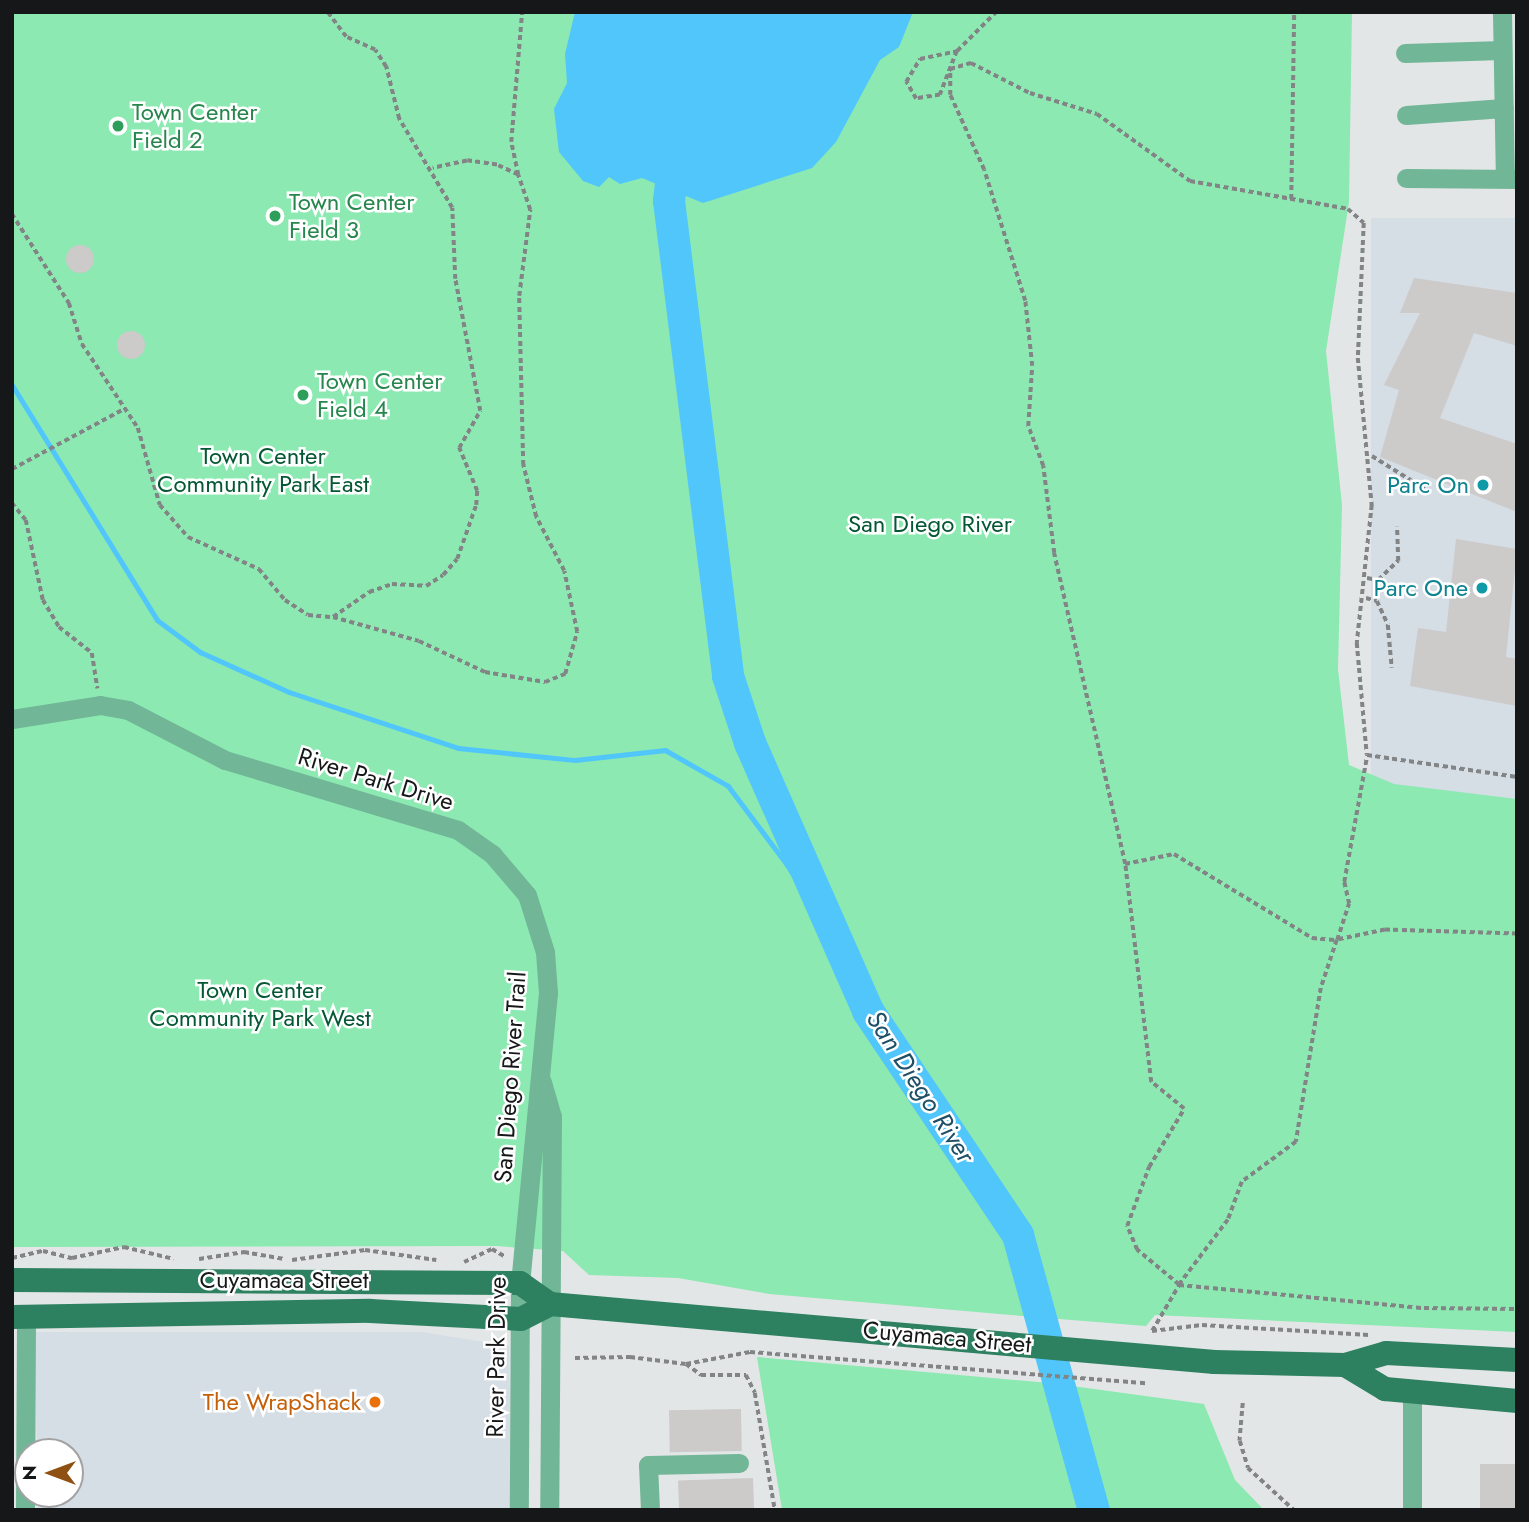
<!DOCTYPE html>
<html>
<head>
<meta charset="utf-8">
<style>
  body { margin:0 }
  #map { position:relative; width:1529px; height:1522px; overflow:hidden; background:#e3e6e7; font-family:Jost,sans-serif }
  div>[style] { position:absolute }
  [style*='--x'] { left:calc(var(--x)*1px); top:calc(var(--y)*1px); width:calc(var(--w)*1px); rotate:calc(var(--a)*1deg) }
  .built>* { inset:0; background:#d5dde5; transform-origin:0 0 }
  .green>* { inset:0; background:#8be9b1 }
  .water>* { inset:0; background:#51c6fb }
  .stream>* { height:5px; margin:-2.5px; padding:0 2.5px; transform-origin:2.5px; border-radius:2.5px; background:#51c6fb }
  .river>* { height:32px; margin:-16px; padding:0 16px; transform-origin:16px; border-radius:16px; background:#51c6fb }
  .building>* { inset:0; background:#cdcaca; transform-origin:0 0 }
  .round { border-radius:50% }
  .path>* { height:3.5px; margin-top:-1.75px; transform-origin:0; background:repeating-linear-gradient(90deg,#828485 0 5px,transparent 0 8.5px) }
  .minor>* { height:19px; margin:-9.5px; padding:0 9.5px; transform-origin:9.5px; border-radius:9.5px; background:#71b696 }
  .major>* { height:24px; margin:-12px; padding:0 12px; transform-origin:12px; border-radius:12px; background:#2d8160 }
  .dots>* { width:19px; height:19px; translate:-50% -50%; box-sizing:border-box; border:4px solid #fff; border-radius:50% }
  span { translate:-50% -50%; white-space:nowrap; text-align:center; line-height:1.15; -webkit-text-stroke:5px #fff; paint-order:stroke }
  .leisure-label { font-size:24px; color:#27864d }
  .left { translate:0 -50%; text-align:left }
  .park-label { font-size:24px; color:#045833 }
  .culture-label { font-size:24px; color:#0d838f }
  .right { translate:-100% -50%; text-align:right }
  .street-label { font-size:24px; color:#161718 }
  .food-label { font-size:24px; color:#c56008 }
  .water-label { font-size:26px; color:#1f4f65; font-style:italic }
  .frame { position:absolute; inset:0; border:14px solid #161718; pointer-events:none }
  .north { position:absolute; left:14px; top:1438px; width:70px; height:70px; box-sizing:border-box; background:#fff; border:2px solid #a2a2a3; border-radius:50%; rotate:270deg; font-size:19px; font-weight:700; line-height:28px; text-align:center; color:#161718 }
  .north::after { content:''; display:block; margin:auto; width:24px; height:32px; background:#8e5113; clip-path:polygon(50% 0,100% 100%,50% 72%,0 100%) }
</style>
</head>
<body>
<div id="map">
  <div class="built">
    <div style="left:1517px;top:218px;width:581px;height:146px;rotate:90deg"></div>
    <div style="clip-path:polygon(34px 1332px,422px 1332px,509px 1346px,512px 1510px,38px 1510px,38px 1494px,70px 1494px,70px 1452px,37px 1452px)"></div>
  </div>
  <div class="green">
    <div style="clip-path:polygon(12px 12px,1352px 12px,1349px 202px,1326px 351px,1342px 505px,1338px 669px,1349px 765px,1394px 784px,1517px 799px,1517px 1332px,1155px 1315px,1146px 1326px,1011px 1315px,769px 1294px,678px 1278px,589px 1275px,563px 1251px,496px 1246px,12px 1247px)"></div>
    <div style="clip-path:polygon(757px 1357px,1049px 1383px,1084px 1510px,782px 1510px)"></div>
    <div style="clip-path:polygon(1072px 1386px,1204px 1404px,1235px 1480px,1264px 1510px,1108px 1510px)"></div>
  </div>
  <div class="water">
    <div style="clip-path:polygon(575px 12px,913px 12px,899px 47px,880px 60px,836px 142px,812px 168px,703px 203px,642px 178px,620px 184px,609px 177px,599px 187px,583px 181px,559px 152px,554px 109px,567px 83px,565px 54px)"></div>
  </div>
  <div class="stream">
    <div style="--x:12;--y:385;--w:276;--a:58.3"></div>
    <div style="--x:157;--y:620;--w:54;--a:36.7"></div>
    <div style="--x:200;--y:652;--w:98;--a:24.2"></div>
    <div style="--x:289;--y:692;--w:178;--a:18.3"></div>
    <div style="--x:458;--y:748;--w:118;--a:5.9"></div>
    <div style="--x:575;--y:760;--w:91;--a:-6.3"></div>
    <div style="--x:665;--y:750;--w:73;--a:29.7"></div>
    <div style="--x:728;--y:786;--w:99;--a:53.2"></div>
    <div style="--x:787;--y:865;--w:138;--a:58"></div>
  </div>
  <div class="river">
    <div style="--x:675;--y:147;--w:54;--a:96.3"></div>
    <div style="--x:669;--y:201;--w:479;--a:82.9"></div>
    <div style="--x:728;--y:676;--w:71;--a:71.8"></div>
    <div style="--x:750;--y:743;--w:293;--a:66.2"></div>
    <div style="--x:868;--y:1011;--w:270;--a:56.2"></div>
    <div style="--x:1018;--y:1235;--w:285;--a:74.6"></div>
  </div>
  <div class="building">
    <div class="round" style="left:66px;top:245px;width:28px;height:28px"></div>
    <div style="clip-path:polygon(1414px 278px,1517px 293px,1517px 346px,1474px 333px,1440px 418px,1517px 444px,1517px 512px,1380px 457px,1399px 390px,1384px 385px,1420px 313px,1400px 313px)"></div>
    <div class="round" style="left:117px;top:331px;width:28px;height:28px"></div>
    <div style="clip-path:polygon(1456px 539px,1517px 549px,1506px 657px,1517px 659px,1517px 706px,1410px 686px,1418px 628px,1446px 632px)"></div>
    <div style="left:741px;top:1409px;width:42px;height:72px;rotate:89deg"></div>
    <div style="left:1480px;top:1464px;width:37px;height:46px"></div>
    <div style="left:753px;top:1478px;width:32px;height:75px;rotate:88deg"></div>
  </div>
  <div class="path">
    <div style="--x:957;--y:51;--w:47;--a:111.1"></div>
    <div style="--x:940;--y:95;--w:24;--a:171"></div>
    <div style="--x:916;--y:99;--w:20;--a:-120"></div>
    <div style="--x:906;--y:82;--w:27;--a:-59"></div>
    <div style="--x:920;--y:59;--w:38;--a:-12"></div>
    <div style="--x:957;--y:51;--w:55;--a:-45"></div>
    <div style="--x:518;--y:175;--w:34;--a:-102"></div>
    <div style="--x:511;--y:142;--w:130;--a:-85.2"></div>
    <div style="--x:1291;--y:199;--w:187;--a:-89.1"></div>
    <div style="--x:12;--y:214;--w:106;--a:57.4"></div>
    <div style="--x:69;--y:303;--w:43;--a:72.4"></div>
    <div style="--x:82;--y:344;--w:101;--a:56.3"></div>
    <div style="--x:138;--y:428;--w:80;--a:74.1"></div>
    <div style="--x:160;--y:505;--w:43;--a:48.8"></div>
    <div style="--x:188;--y:537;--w:78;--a:24.3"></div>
    <div style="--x:259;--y:569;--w:40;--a:50"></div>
    <div style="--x:285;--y:600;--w:27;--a:33"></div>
    <div style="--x:308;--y:615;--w:25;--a:5"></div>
    <div style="--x:333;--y:617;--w:44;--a:-34.8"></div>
    <div style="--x:369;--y:592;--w:24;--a:-19"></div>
    <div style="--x:392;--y:584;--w:34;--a:3"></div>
    <div style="--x:426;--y:586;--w:20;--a:-33"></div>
    <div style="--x:443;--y:575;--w:21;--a:-49"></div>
    <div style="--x:457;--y:559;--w:57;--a:-70.6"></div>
    <div style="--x:476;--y:505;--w:14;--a:-86"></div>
    <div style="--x:477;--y:491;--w:47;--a:-112.7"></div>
    <div style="--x:459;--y:448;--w:43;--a:-60.4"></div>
    <div style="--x:480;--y:411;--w:134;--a:-100.7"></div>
    <div style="--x:455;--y:279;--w:71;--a:-92.4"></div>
    <div style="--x:452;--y:208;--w:104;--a:-120.8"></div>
    <div style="--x:399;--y:119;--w:54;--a:-104"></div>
    <div style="--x:386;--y:67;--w:20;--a:-123"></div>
    <div style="--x:375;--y:50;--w:32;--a:-156"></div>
    <div style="--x:346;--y:37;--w:31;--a:-127"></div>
    <div style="--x:1372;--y:456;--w:62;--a:31.9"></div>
    <div style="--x:12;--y:469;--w:127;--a:-28.2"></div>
    <div style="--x:12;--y:503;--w:22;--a:51"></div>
    <div style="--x:26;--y:520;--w:82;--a:78"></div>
    <div style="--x:43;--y:600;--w:31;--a:59"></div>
    <div style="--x:59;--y:627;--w:42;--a:38.2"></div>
    <div style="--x:92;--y:653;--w:36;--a:81"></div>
    <div style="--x:1367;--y:578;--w:11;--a:10"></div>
    <div style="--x:1378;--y:580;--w:28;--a:-44"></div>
    <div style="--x:1398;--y:561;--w:34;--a:-92"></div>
    <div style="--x:1366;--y:598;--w:11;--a:15"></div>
    <div style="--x:1377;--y:601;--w:26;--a:65"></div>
    <div style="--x:1388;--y:625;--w:43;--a:84.7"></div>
    <div style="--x:333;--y:617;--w:89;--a:15.6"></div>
    <div style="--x:419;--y:641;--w:73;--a:25.2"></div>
    <div style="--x:485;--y:672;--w:61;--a:9.5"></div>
    <div style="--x:545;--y:682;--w:22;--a:-22"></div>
    <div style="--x:565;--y:674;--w:44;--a:-74.1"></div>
    <div style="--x:577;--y:632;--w:62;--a:-102"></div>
    <div style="--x:564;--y:571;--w:61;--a:-117.4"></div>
    <div style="--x:536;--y:517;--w:54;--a:-104"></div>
    <div style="--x:523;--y:465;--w:169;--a:-91.4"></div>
    <div style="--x:519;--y:296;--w:87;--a:-82.7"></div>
    <div style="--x:530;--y:210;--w:37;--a:-109"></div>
    <div style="--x:518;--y:175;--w:23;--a:-155"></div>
    <div style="--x:497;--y:165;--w:30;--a:-172"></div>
    <div style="--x:467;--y:161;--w:35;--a:168"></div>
    <div style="--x:1125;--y:864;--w:50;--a:-11.5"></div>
    <div style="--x:1174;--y:854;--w:162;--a:31.3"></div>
    <div style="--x:1312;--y:938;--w:25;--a:5"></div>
    <div style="--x:1337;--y:940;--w:38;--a:-72"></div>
    <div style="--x:1349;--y:904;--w:23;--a:-103"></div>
    <div style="--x:1344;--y:882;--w:129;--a:-79.7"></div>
    <div style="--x:1517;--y:934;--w:132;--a:-178.3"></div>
    <div style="--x:1385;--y:930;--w:49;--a:168.2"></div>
    <div style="--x:1337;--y:940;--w:51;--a:108.4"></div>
    <div style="--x:1321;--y:988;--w:156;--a:99.2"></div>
    <div style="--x:1296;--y:1142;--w:67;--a:143.5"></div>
    <div style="--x:1242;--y:1182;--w:40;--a:110.2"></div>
    <div style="--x:1228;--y:1220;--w:81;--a:127"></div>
    <div style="--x:1179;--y:1285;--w:246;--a:5.4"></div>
    <div style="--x:1424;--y:1308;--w:93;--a:0.6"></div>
    <div style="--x:12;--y:1258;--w:32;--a:-13"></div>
    <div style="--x:43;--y:1251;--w:30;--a:14"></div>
    <div style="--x:72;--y:1258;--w:53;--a:-11.9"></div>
    <div style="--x:124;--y:1247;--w:51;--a:13.5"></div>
    <div style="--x:199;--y:1259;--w:46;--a:-8.8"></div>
    <div style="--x:244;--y:1252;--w:41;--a:9.9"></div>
    <div style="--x:292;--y:1260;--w:74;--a:-7.8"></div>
    <div style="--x:365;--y:1250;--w:72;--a:8"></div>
    <div style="--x:464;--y:1262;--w:31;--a:-25"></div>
    <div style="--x:492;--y:1249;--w:14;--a:30"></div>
    <div style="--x:1152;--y:1331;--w:53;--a:-59.6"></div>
    <div style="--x:1179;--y:1285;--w:55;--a:-140.2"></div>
    <div style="--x:1137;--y:1250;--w:26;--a:-113"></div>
    <div style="--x:1127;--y:1226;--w:63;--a:-69.6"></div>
    <div style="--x:1149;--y:1167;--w:68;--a:-58.9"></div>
    <div style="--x:1184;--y:1109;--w:43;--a:-140.7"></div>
    <div style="--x:1151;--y:1082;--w:220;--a:-96.8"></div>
    <div style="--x:1125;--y:864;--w:319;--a:-102.9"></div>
    <div style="--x:1054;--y:553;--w:88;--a:-97.2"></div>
    <div style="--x:1043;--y:466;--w:43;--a:-110.6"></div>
    <div style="--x:1028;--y:426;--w:60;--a:-86.2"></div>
    <div style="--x:1032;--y:366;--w:65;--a:-96.1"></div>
    <div style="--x:1025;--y:301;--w:137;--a:-107.4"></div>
    <div style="--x:984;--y:170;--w:82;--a:-114.4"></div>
    <div style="--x:950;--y:95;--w:26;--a:-90"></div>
    <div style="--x:950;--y:69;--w:22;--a:-16"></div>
    <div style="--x:971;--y:63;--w:66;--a:27"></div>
    <div style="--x:1030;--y:93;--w:70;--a:17.4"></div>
    <div style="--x:1097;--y:114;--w:115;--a:35.8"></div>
    <div style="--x:1190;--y:181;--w:160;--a:10"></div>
    <div style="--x:1348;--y:209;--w:21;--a:41"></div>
    <div style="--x:1364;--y:223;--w:135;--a:92.5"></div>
    <div style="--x:1358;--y:358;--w:148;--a:84.6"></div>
    <div style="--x:1372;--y:505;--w:139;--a:96.2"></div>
    <div style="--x:1357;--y:643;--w:112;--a:84.9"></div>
    <div style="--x:1367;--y:755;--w:152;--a:8.3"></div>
    <div style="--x:1152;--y:1331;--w:50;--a:-6.8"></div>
    <div style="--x:1202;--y:1325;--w:167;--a:3.4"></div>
    <div style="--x:575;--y:1358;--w:55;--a:-1"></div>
    <div style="--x:630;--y:1357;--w:56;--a:7.1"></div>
    <div style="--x:686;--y:1364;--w:19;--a:36"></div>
    <div style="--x:701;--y:1375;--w:45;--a:0"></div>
    <div style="--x:746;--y:1375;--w:20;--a:63"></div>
    <div style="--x:755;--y:1393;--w:119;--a:80.3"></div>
    <div style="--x:686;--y:1364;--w:65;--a:-10.6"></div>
    <div style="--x:750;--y:1352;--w:397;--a:4.5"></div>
    <div style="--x:1243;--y:1403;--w:38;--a:95"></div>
    <div style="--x:1240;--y:1441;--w:28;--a:73"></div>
    <div style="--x:1248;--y:1468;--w:62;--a:42.4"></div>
  </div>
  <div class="minor">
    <div style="--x:1502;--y:12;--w:166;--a:89"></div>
    <div style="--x:1405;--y:53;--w:97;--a:-1.8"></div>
    <div style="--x:1406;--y:115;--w:98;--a:-4.1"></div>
    <div style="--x:1406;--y:178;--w:111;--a:0.5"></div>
    <div style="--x:12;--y:719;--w:89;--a:-9"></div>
    <div style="--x:100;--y:705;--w:28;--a:10"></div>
    <div style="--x:128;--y:710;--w:109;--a:27.3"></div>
    <div style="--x:225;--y:760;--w:243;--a:16.7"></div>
    <div style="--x:458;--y:830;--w:42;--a:35.2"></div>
    <div style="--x:492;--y:854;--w:54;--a:49.5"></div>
    <div style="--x:527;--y:895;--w:60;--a:72.5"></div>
    <div style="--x:545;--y:952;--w:41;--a:85.8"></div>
    <div style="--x:548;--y:993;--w:291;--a:95.5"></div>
    <div style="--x:520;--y:1283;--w:227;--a:90.3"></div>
    <div style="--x:542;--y:1082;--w:35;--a:74"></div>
    <div style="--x:552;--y:1116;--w:394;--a:90.4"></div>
    <div style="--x:25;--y:1510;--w:193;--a:-89.7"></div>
    <div style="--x:650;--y:1510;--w:45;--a:-92.5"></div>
    <div style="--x:648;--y:1465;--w:91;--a:-1.3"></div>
    <div style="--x:1412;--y:1510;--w:118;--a:-90"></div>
  </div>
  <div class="major">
    <div style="--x:12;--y:1280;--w:508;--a:0.34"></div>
    <div style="--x:520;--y:1283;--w:37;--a:35"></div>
    <div style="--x:550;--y:1304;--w:667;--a:4.99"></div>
    <div style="--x:1214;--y:1362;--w:131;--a:1.3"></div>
    <div style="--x:1345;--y:1365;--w:43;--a:-16.3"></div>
    <div style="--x:1386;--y:1353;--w:131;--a:3.1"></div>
    <div style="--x:12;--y:1317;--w:358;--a:-1"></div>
    <div style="--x:370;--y:1311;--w:151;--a:3"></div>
    <div style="--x:521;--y:1319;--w:33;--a:-27"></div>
    <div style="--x:1345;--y:1365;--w:47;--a:31"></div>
    <div style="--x:1385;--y:1389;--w:133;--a:5.2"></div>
  </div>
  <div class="dots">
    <div style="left:118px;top:126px;background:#2e9e5b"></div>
    <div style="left:275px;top:216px;background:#2e9e5b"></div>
    <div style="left:303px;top:395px;background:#2e9e5b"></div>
    <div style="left:1483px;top:485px;background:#0f9aa8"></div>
    <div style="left:1482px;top:588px;background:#0f9aa8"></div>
    <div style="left:375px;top:1402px;background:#e8710a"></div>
  </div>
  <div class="leisure-label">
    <span class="left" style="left:132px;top:126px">Town Center<br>Field 2</span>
    <span class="left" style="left:289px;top:216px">Town Center<br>Field 3</span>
    <span class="left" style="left:317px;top:395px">Town Center<br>Field 4</span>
  </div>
  <div class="park-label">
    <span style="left:263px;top:470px">Town Center<br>Community Park East</span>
    <span style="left:930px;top:524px">San Diego River</span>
    <span style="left:260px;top:1004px">Town Center<br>Community Park West</span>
  </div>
  <div class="culture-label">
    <span class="right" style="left:1469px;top:485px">Parc On</span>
    <span class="right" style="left:1468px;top:588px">Parc One</span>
  </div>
  <div class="street-label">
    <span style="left:376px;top:779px;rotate:17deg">River Park Drive</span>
    <span style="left:510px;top:1077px;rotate:-86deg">San Diego River Trail</span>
    <span style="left:284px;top:1280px">Cuyamaca Street</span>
    <span style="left:947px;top:1337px;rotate:5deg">Cuyamaca Street</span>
    <span style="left:496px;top:1357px;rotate:-89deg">River Park Drive</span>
  </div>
  <div class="food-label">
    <span class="right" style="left:361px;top:1402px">The WrapShack</span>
  </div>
  <div class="water-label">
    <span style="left:920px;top:1087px;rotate:57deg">San Diego River</span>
  </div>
  <div class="frame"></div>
  <div class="north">N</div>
</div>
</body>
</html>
